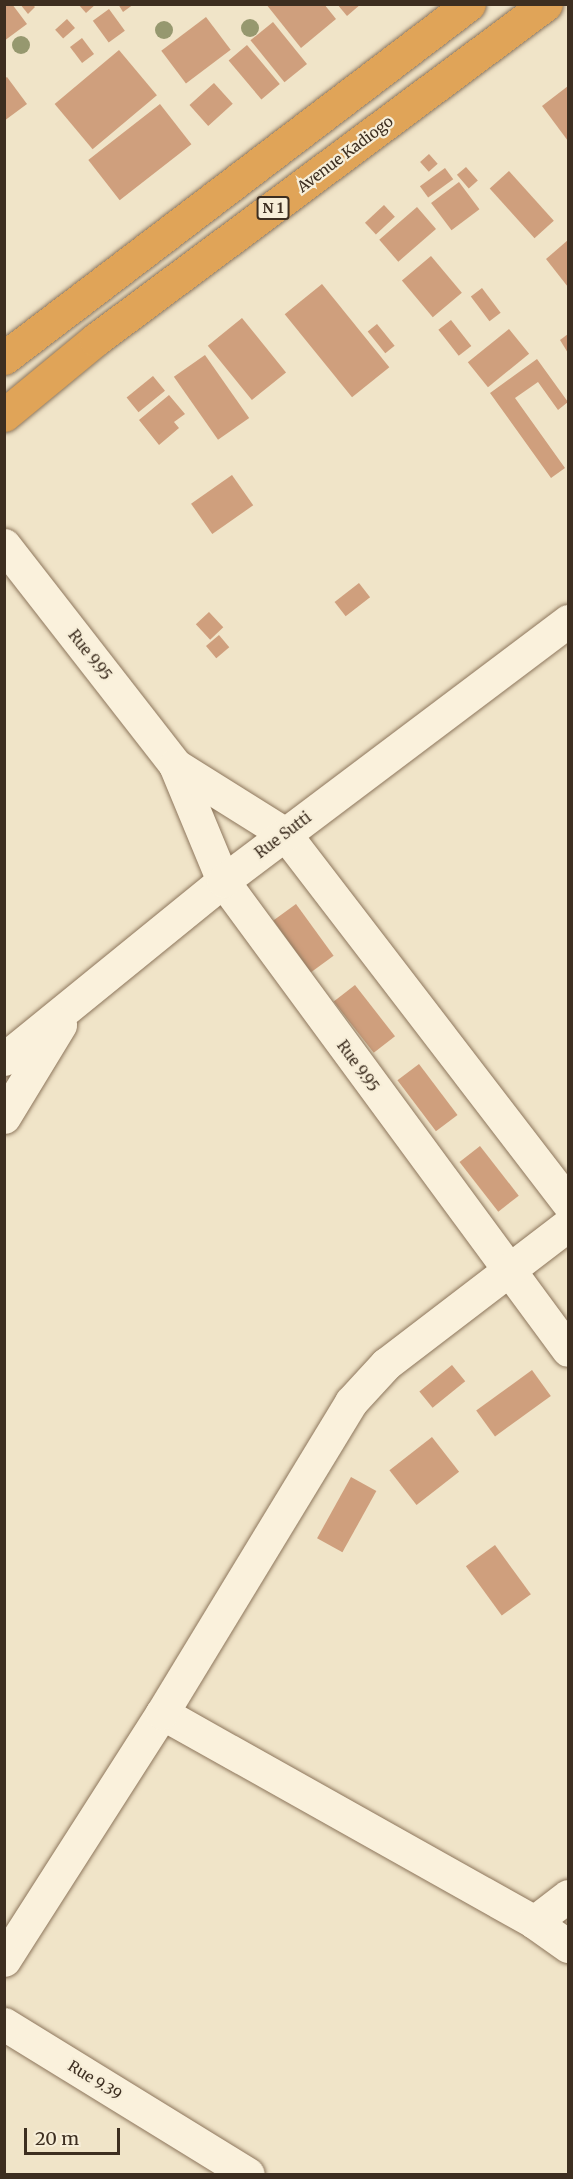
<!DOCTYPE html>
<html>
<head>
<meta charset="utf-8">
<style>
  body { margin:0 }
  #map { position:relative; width:573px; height:2179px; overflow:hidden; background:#f0e4c8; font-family:Merriweather,serif }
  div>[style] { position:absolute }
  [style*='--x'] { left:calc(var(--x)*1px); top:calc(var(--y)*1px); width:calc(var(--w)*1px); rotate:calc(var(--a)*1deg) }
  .building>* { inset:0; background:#cf9f7d; transform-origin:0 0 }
  .roads { filter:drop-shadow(0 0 2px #8d765c) drop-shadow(0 0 2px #8d765c) }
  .minor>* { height:33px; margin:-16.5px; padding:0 16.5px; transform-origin:16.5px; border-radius:16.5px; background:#faf1dc }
  .highway>* { height:33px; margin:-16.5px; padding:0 16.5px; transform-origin:16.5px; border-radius:16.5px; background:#e0a458 }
  .trees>* { width:18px; height:18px; margin:-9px; border-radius:50%; background:#96986f }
  span { translate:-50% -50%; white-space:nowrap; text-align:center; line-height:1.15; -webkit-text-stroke:4.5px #f7eed8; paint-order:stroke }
  .shield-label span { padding:2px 4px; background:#f7eed8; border:2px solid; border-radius:4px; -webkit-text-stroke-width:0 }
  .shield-label { font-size:14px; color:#3d2e20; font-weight:700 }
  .street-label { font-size:15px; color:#3d2e20 }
  .frame { position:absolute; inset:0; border:6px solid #3d2e20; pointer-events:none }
  .scale { position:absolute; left:24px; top:2128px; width:96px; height:27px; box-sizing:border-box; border:3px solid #3d2e20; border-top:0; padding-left:8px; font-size:18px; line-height:21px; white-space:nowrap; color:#3d2e20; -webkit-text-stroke:4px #f7eed8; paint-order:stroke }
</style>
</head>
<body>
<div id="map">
  <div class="building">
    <div style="clip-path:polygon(4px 4px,12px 4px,27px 24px,4px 41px)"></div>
    <div style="clip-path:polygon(20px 4px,32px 4px,35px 7px,28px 14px)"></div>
    <div style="clip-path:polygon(78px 4px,96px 4px,86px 13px)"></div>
    <div style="clip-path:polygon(118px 4px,134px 4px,123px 12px)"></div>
    <div style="clip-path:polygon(266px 4px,324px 4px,336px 19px,301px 48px)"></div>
    <div style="clip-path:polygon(337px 4px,361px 4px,347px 16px)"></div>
    <div style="left:109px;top:9px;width:27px;height:20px;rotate:54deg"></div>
    <div style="left:206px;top:17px;width:41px;height:56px;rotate:53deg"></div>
    <div style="left:67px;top:19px;width:12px;height:16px;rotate:48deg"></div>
    <div style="left:273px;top:22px;width:54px;height:29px;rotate:51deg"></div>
    <div style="left:82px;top:38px;width:20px;height:15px;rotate:53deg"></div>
    <div style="left:247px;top:45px;width:51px;height:24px;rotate:50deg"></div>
    <div style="left:119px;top:50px;width:59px;height:84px;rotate:50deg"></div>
    <div style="clip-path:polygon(7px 77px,27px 104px,4px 121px,4px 79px)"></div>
    <div style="left:214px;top:83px;width:28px;height:33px;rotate:48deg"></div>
    <div style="clip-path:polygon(568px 86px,568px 141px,542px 106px)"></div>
    <div style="left:160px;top:104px;width:51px;height:91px;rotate:52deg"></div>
    <div style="left:429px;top:154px;width:13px;height:12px;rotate:48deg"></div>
    <div style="left:466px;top:167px;width:18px;height:12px;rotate:49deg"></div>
    <div style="left:445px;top:168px;width:14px;height:31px;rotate:54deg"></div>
    <div style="left:509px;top:171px;width:67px;height:26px;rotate:48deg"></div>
    <div style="left:459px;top:182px;width:34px;height:35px;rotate:53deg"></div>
    <div style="left:384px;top:205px;width:16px;height:26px;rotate:47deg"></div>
    <div style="left:417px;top:207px;width:29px;height:50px;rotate:49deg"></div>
    <div style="clip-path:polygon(568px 240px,568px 287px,546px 259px)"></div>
    <div style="left:431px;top:256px;width:48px;height:38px;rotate:50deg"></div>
    <div style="left:322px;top:284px;width:107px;height:48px;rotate:51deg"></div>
    <div style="left:482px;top:288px;width:31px;height:14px;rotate:53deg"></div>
    <div style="left:242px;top:318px;width:70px;height:44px;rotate:51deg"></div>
    <div style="left:451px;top:320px;width:33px;height:16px;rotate:52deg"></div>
    <div style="left:377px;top:324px;width:28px;height:12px;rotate:51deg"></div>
    <div style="left:509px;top:329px;width:32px;height:53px;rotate:51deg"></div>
    <div style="clip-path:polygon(568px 334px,568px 353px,560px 340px)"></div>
    <div style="left:205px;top:355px;width:77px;height:38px;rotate:55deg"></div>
    <div style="clip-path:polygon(537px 359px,568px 402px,558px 410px,538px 382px,515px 398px,565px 468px,551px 478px,490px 393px)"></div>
    <div style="left:153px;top:376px;width:19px;height:34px;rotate:51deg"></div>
    <div style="clip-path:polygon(169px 395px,185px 414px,174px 422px,179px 428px,159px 445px,139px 420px)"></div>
    <div style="left:232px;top:475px;width:37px;height:50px;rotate:55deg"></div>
    <div style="left:359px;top:583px;width:18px;height:31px;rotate:52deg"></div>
    <div style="left:209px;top:612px;width:21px;height:18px;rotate:47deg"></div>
    <div style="left:219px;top:635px;width:16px;height:17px;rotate:50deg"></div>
    <div style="left:296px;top:904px;width:64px;height:28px;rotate:54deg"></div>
    <div style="left:355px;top:985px;width:65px;height:27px;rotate:52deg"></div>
    <div style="left:419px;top:1064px;width:64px;height:27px;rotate:53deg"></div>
    <div style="left:480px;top:1146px;width:63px;height:26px;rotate:52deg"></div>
    <div style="left:452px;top:1365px;width:21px;height:42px;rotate:51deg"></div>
    <div style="left:532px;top:1370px;width:32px;height:69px;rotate:54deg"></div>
    <div style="left:432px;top:1437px;width:44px;height:54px;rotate:52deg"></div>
    <div style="left:351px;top:1477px;width:29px;height:70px;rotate:29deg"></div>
    <div style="left:495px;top:1545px;width:61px;height:36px;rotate:54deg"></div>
  </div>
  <div class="roads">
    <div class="minor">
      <div style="--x:4;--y:545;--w:279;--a:52.1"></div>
      <div style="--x:175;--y:765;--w:126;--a:67.5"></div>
      <div style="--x:223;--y:881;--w:582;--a:53.66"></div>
      <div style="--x:175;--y:765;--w:130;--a:32.1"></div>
      <div style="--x:285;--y:834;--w:465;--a:52.5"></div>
      <div style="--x:4;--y:1059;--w:282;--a:-39.1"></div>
      <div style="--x:223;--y:881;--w:432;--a:-37"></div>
      <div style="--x:4;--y:1117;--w:108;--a:-58.7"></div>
      <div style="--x:162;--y:1713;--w:427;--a:29.3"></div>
      <div style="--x:534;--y:1922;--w:42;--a:35.2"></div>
      <div style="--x:534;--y:1922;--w:43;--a:-37.4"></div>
      <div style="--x:4;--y:1960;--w:293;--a:-57.4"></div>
      <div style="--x:162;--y:1713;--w:364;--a:-58.7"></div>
      <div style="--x:351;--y:1402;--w:52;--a:-47.4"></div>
      <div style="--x:386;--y:1364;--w:229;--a:-37.4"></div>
      <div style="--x:4;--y:2024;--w:286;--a:31.6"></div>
    </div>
    <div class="highway">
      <div style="--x:4;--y:358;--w:584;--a:-37.28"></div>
      <div style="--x:4;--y:415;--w:118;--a:-39.5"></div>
      <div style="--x:95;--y:340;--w:562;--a:-36.69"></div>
    </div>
  </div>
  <div class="trees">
    <div style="left:250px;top:28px"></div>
    <div style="left:164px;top:30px"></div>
    <div style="left:21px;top:45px"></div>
  </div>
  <div class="shield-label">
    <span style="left:273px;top:208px">N 1</span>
  </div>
  <div class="street-label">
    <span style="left:345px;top:154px;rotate:-37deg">Avenue Kadiogo</span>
    <span style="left:90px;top:655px;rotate:52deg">Rue 9.95</span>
    <span style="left:283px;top:835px;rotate:-37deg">Rue Sutti</span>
    <span style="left:358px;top:1066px;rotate:54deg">Rue 9.95</span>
    <span style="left:95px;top:2080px;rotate:32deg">Rue 9.39</span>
  </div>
  <div class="frame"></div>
  <div class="scale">20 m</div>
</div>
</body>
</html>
